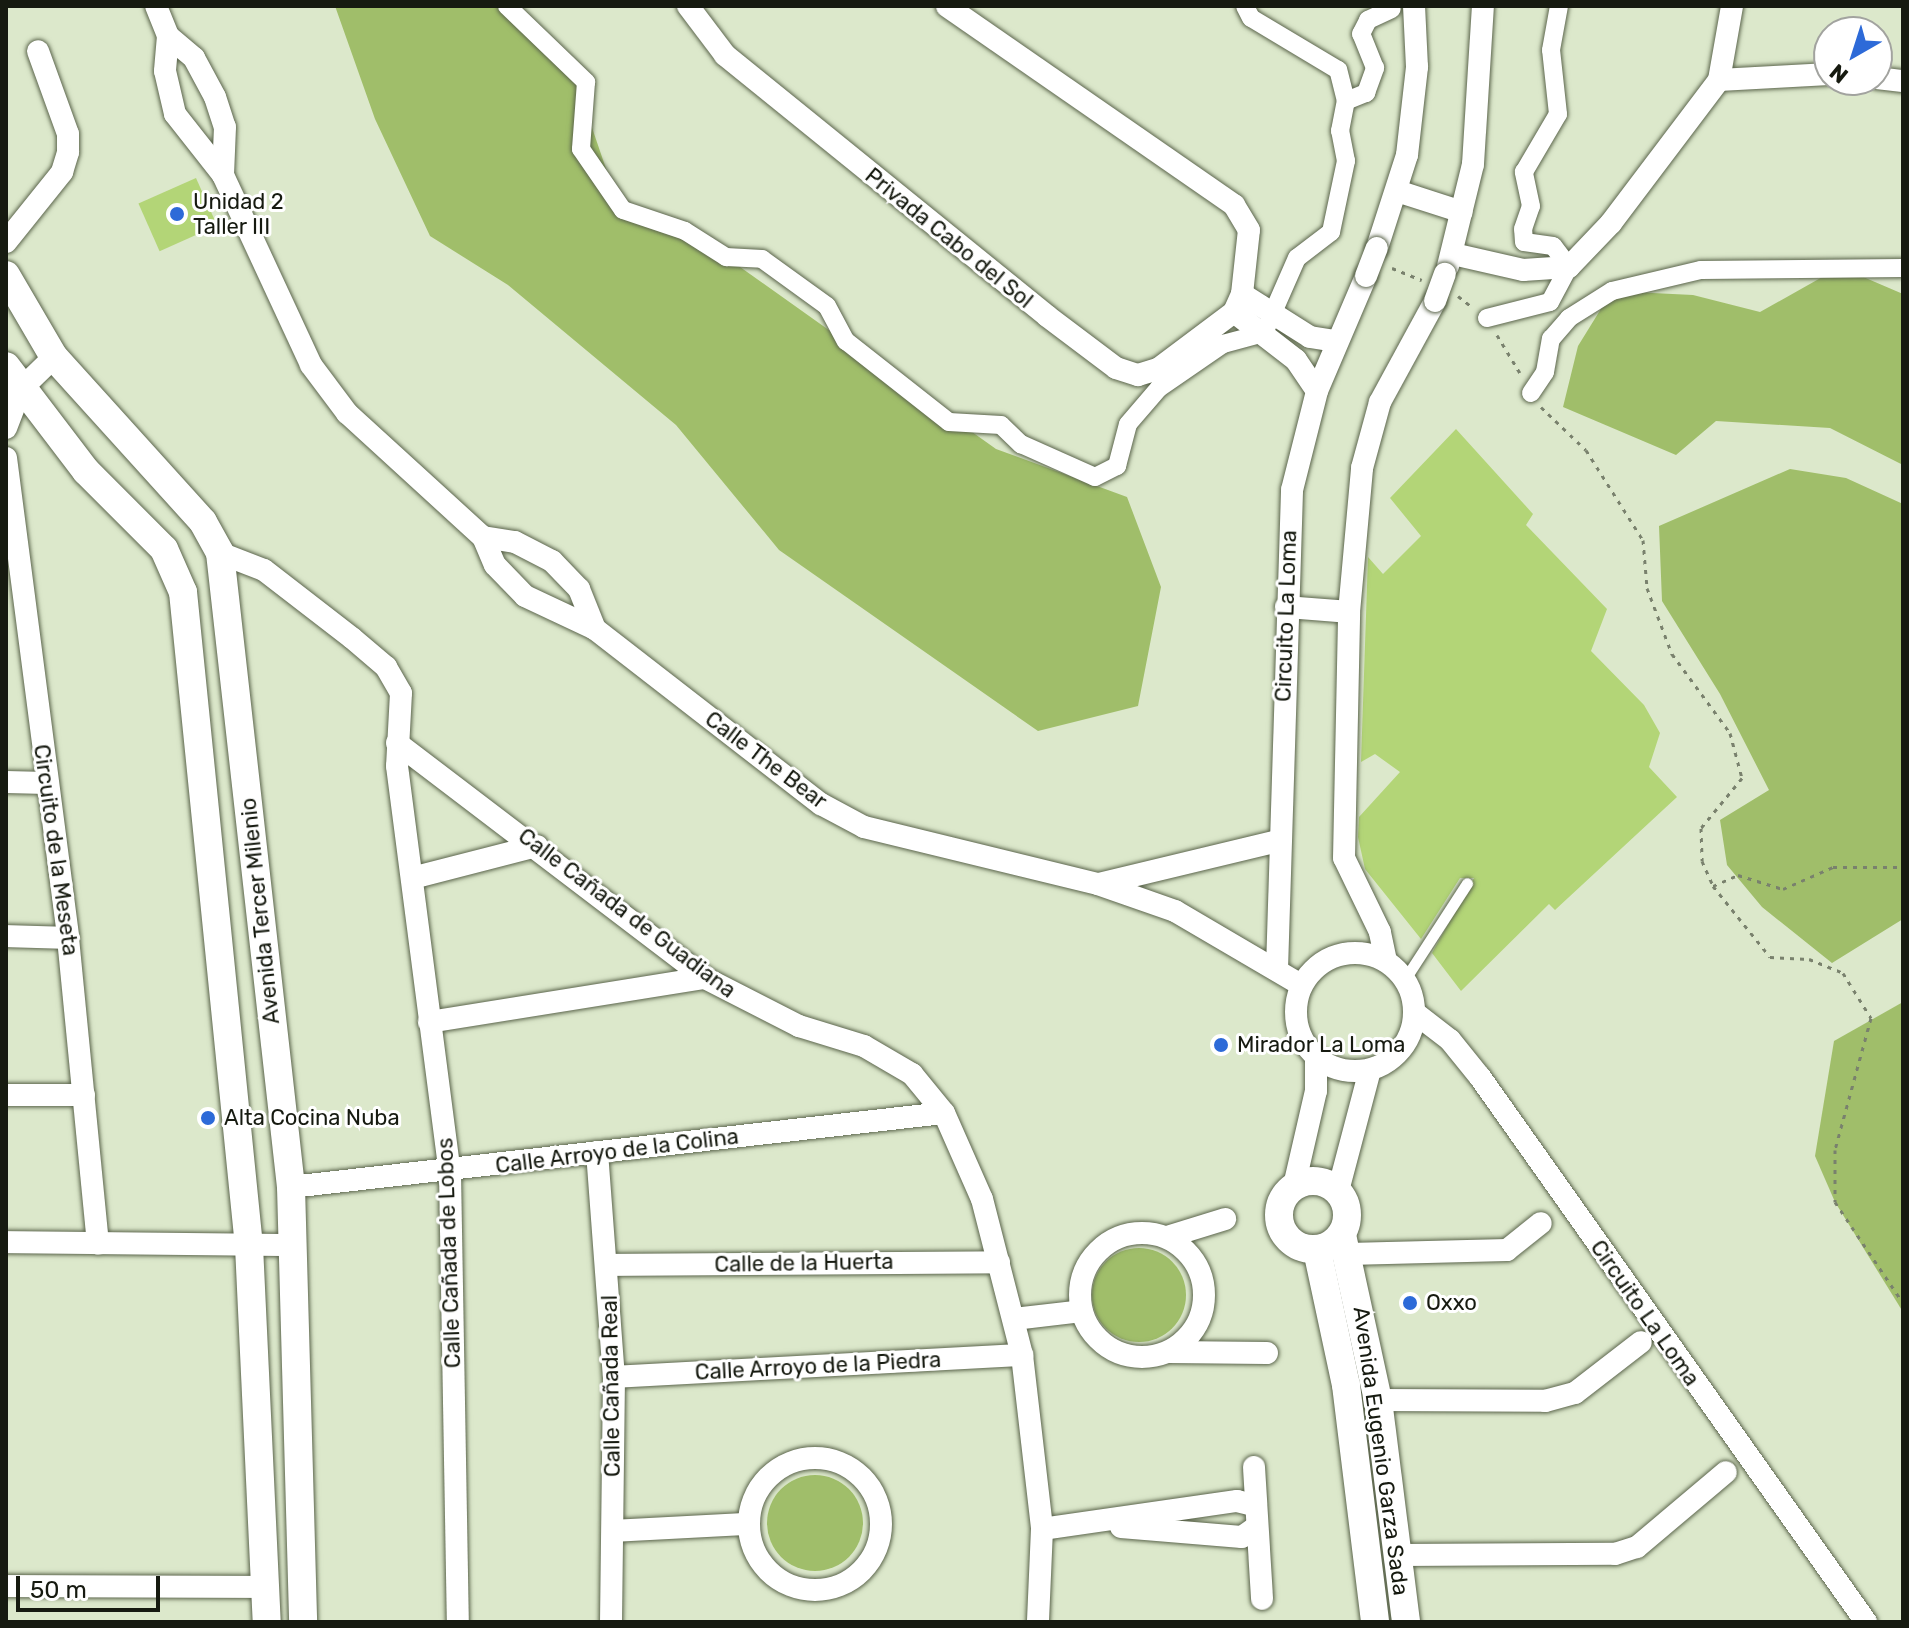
<!DOCTYPE html>
<html>
<head>
<meta charset="utf-8">
<style>
  body { margin:0 }
  #map { position:relative; width:1909px; height:1628px; overflow:hidden; background:#dce8cb; font-family:Rubik,sans-serif }
  div>[style] { position:absolute }
  [style*='--x'] { left:calc(var(--x)*1px); top:calc(var(--y)*1px); width:calc(var(--w)*1px); rotate:calc(var(--a)*1deg) }
  .green>* { inset:0; background:#a0be6a }
  .round { border-radius:50% }
  .building>* { inset:0; background:#b3d577; transform-origin:0 0 }
  .path>* { height:3px; margin-top:-1.5px; transform-origin:0; background:repeating-linear-gradient(90deg,#79816d 0 4px,transparent 0 10px) }
  .roads { filter:drop-shadow(0 0 2px #5b654c) drop-shadow(0 0 2px #5b654c) }
  .service>* { height:11px; margin:-5.5px; padding:0 5.5px; transform-origin:5.5px; border-radius:5.5px; background:#fff }
  .pedestrian>* { height:18px; margin:-9px; padding:0 9px; transform-origin:9px; border-radius:9px; background:#fff }
  .minor>* { height:22px; margin:-11px; padding:0 11px; transform-origin:11px; border-radius:11px; background:#fff }
  .minor>.ring { margin:-11px; padding:0; box-sizing:content-box; background:none; border:22px solid #fff; border-radius:50% }
  .tertiary>* { height:28px; margin:-14px; padding:0 14px; transform-origin:14px; border-radius:14px; background:#fff }
  .tertiary>.ring { margin:-14px; padding:0; box-sizing:content-box; background:none; border:28px solid #fff; border-radius:50% }
  .bridges { filter:drop-shadow(0 0 2px #5b654c) drop-shadow(0 0 2px #5b654c) }
  .minor-bridge>* { height:22px; margin:-11px; padding:0 11px; transform-origin:11px; border-radius:11px; background:#fff }
  .dots>* { width:22px; height:22px; translate:-50% -50%; box-sizing:border-box; border:4px solid #fff; border-radius:50% }
  span { translate:-50% -50%; white-space:nowrap; text-align:center; line-height:1.15; -webkit-text-stroke:6px #fff; paint-order:stroke }
  .poi-label { font-size:22px; color:#161a10 }
  .left { translate:0 -50%; text-align:left }
  .street-label { font-size:22px; color:#161a10 }
  .frame { position:absolute; inset:0; border:8px solid #161a10; pointer-events:none }
  .north { position:absolute; left:1813px; top:16px; width:80px; height:80px; box-sizing:border-box; background:#fff; border:2px solid #a2a39f; border-radius:50%; rotate:219deg; font-size:22px; font-weight:700; line-height:32px; text-align:center; color:#161a10 }
  .north::after { content:''; display:block; margin:auto; width:28px; height:36px; background:#2d6ad8; clip-path:polygon(50% 0,100% 100%,50% 72%,0 100%) }
  .scale { position:absolute; left:16px; top:1576px; width:144px; height:36px; box-sizing:border-box; border:4px solid #161a10; border-top:0; padding-left:10px; font-size:24px; line-height:28px; white-space:nowrap; color:#161a10; -webkit-text-stroke:6px #fff; paint-order:stroke }
</style>
</head>
<body>
<div id="map">
  <div class="green">
    <div style="clip-path:polygon(335px 6px,510px 6px,572px 69px,616px 198px,726px 257px,996px 449px,1127px 497px,1161px 587px,1138px 706px,1038px 731px,779px 550px,676px 425px,508px 285px,430px 236px,375px 119px)"></div>
    <div style="clip-path:polygon(1840px 267px,1903px 294px,1903px 465px,1830px 428px,1716px 421px,1676px 455px,1563px 407px,1578px 346px,1612px 291px,1693px 295px,1760px 312px)"></div>
    <div style="clip-path:polygon(1790px 469px,1846px 478px,1903px 504px,1903px 919px,1832px 963px,1762px 907px,1727px 865px,1720px 820px,1769px 790px,1720px 694px,1662px 601px,1659px 526px)"></div>
    <div style="clip-path:polygon(1903px 1002px,1903px 1312px,1835px 1202px,1815px 1156px,1834px 1041px)"></div>
    <div class="round" style="left:1092px;top:1248px;width:94px;height:94px"></div>
    <div class="round" style="left:767px;top:1475px;width:96px;height:96px"></div>
  </div>
  <div class="building">
    <div style="left:196px;top:178px;width:52px;height:63px;rotate:66deg"></div>
    <div style="clip-path:polygon(1456px 429px,1533px 514px,1526px 525px,1607px 609px,1591px 651px,1644px 705px,1660px 733px,1649px 767px,1677px 797px,1555px 910px,1549px 904px,1461px 991px,1432px 953px,1474px 878px,1460px 878px,1421px 939px,1365px 869px,1358px 837px,1359px 817px,1400px 772px,1375px 754px,1361px 762px,1368px 557px,1383px 574px,1421px 536px,1390px 498px)"></div>
  </div>
  <div class="path">
    <div style="--x:1392;--y:268;--w:32;--a:22"></div>
    <div style="--x:1458;--y:296;--w:16;--a:38"></div>
    <div style="--x:1497;--y:335;--w:44;--a:58.8"></div>
    <div style="--x:1541;--y:407;--w:62;--a:43.7"></div>
    <div style="--x:1586;--y:450;--w:107;--a:57.7"></div>
    <div style="--x:1643;--y:540;--w:48;--a:85.2"></div>
    <div style="--x:1647;--y:588;--w:71;--a:69.3"></div>
    <div style="--x:1672;--y:654;--w:98;--a:53.7"></div>
    <div style="--x:1730;--y:733;--w:47;--a:75.1"></div>
    <div style="--x:1742;--y:778;--w:65;--a:129.4"></div>
    <div style="--x:1701;--y:828;--w:33;--a:88"></div>
    <div style="--x:1702;--y:861;--w:27;--a:66"></div>
    <div style="--x:1713;--y:886;--w:91;--a:51.2"></div>
    <div style="--x:1770;--y:957;--w:39;--a:3"></div>
    <div style="--x:1809;--y:959;--w:37;--a:22"></div>
    <div style="--x:1843;--y:973;--w:53;--a:58.1"></div>
    <div style="--x:1871;--y:1018;--w:137;--a:105.3"></div>
    <div style="--x:1835;--y:1150;--w:52;--a:90"></div>
    <div style="--x:1835;--y:1202;--w:122;--a:56"></div>
    <div style="--x:1713;--y:886;--w:27;--a:-24"></div>
    <div style="--x:1738;--y:875;--w:47;--a:17.3"></div>
    <div style="--x:1783;--y:889;--w:55;--a:-23.7"></div>
    <div style="--x:1833;--y:867;--w:70;--a:0"></div>
  </div>
  <div class="roads">
    <div class="service">
      <div style="--x:1405;--y:979;--w:114;--a:-57.1"></div>
    </div>
    <div class="pedestrian">
      <div style="--x:507;--y:6;--w:110;--a:43.9"></div>
      <div style="--x:586;--y:82;--w:67;--a:94.3"></div>
      <div style="--x:581;--y:149;--w:74;--a:55.5"></div>
      <div style="--x:623;--y:210;--w:65;--a:18.7"></div>
      <div style="--x:685;--y:231;--w:49;--a:32.4"></div>
      <div style="--x:726;--y:257;--w:36;--a:3"></div>
      <div style="--x:762;--y:259;--w:80;--a:35.9"></div>
      <div style="--x:827;--y:306;--w:40;--a:62"></div>
      <div style="--x:846;--y:341;--w:131;--a:38.2"></div>
      <div style="--x:949;--y:422;--w:52;--a:3.3"></div>
      <div style="--x:1001;--y:425;--w:28;--a:44"></div>
      <div style="--x:1021;--y:444;--w:81;--a:24"></div>
      <div style="--x:1095;--y:477;--w:25;--a:-27"></div>
      <div style="--x:1117;--y:466;--w:43;--a:-75.3"></div>
      <div style="--x:1128;--y:424;--w:48;--a:-49.3"></div>
      <div style="--x:1159;--y:388;--w:78;--a:-34.5"></div>
      <div style="--x:1223;--y:344;--w:42;--a:-15"></div>
      <div style="--x:1264;--y:333;--w:82;--a:-66.3"></div>
      <div style="--x:1297;--y:258;--w:43;--a:-37.4"></div>
      <div style="--x:1331;--y:232;--w:73;--a:-78.1"></div>
      <div style="--x:1346;--y:161;--w:31;--a:-101"></div>
      <div style="--x:1340;--y:131;--w:31;--a:-79"></div>
      <div style="--x:1346;--y:101;--w:32;--a:-104"></div>
      <div style="--x:1338;--y:70;--w:101;--a:-149.1"></div>
      <div style="--x:1251;--y:18;--w:13;--a:-117"></div>
      <div style="--x:1346;--y:101;--w:22;--a:-22"></div>
      <div style="--x:1366;--y:93;--w:27;--a:-70"></div>
      <div style="--x:1375;--y:68;--w:37;--a:-112"></div>
      <div style="--x:1361;--y:34;--w:16;--a:-63"></div>
      <div style="--x:1368;--y:20;--w:26;--a:-25"></div>
      <div style="--x:1487;--y:318;--w:65;--a:-14.3"></div>
      <div style="--x:1550;--y:302;--w:40;--a:-62"></div>
      <div style="--x:1569;--y:267;--w:26;--a:-127"></div>
      <div style="--x:1553;--y:246;--w:29;--a:-172"></div>
      <div style="--x:1524;--y:242;--w:13;--a:-94"></div>
      <div style="--x:1523;--y:229;--w:24;--a:-71"></div>
      <div style="--x:1531;--y:206;--w:35;--a:-102"></div>
      <div style="--x:1524;--y:172;--w:67;--a:-59.6"></div>
      <div style="--x:1558;--y:114;--w:64;--a:-96.2"></div>
      <div style="--x:1551;--y:50;--w:45;--a:-79.7"></div>
      <div style="--x:1531;--y:393;--w:25;--a:-56"></div>
      <div style="--x:1545;--y:372;--w:34;--a:-80"></div>
      <div style="--x:1551;--y:339;--w:28;--a:-49"></div>
      <div style="--x:1569;--y:318;--w:51;--a:-32.1"></div>
      <div style="--x:1612;--y:291;--w:91;--a:-13.3"></div>
      <div style="--x:1701;--y:270;--w:202;--a:-0.6"></div>
    </div>
    <div class="minor">
      <div style="--x:156;--y:6;--w:32;--a:68"></div>
      <div style="--x:168;--y:36;--w:34;--a:40"></div>
      <div style="--x:194;--y:58;--w:44;--a:61.7"></div>
      <div style="--x:215;--y:97;--w:32;--a:72"></div>
      <div style="--x:225;--y:127;--w:48;--a:92.4"></div>
      <div style="--x:688;--y:6;--w:61;--a:52.9"></div>
      <div style="--x:725;--y:55;--w:414;--a:39"></div>
      <div style="--x:1047;--y:316;--w:86;--a:37"></div>
      <div style="--x:1116;--y:368;--w:23;--a:18"></div>
      <div style="--x:1138;--y:375;--w:21;--a:-17"></div>
      <div style="--x:1158;--y:369;--w:95;--a:-36.9"></div>
      <div style="--x:1234;--y:312;--w:20;--a:-66"></div>
      <div style="--x:1242;--y:294;--w:64;--a:-83.8"></div>
      <div style="--x:1249;--y:230;--w:29;--a:-121"></div>
      <div style="--x:1234;--y:205;--w:349;--a:-145.3"></div>
      <div style="--x:168;--y:36;--w:35;--a:95"></div>
      <div style="--x:165;--y:71;--w:44;--a:76.9"></div>
      <div style="--x:175;--y:114;--w:78;--a:51.8"></div>
      <div style="--x:223;--y:175;--w:209;--a:65.1"></div>
      <div style="--x:311;--y:365;--w:60;--a:53.1"></div>
      <div style="--x:347;--y:413;--w:184;--a:42.4"></div>
      <div style="--x:483;--y:537;--w:30;--a:67"></div>
      <div style="--x:495;--y:565;--w:43;--a:45.9"></div>
      <div style="--x:525;--y:596;--w:77;--a:25.2"></div>
      <div style="--x:595;--y:629;--w:286;--a:37.8"></div>
      <div style="--x:821;--y:804;--w:49;--a:28.1"></div>
      <div style="--x:864;--y:827;--w:241;--a:13.7"></div>
      <div style="--x:1098;--y:884;--w:82;--a:19.3"></div>
      <div style="--x:1175;--y:911;--w:146;--a:30.4"></div>
      <div style="--x:1877;--y:78;--w:26;--a:7"></div>
      <div style="--x:1719;--y:80;--w:110;--a:-3.1"></div>
      <div style="--x:1397;--y:191;--w:68;--a:17.9"></div>
      <div style="--x:6;--y:242;--w:90;--a:-51.3"></div>
      <div style="--x:62;--y:172;--w:21;--a:-73"></div>
      <div style="--x:68;--y:152;--w:18;--a:-90"></div>
      <div style="--x:68;--y:134;--w:88;--a:-109.9"></div>
      <div style="--x:1377;--y:248;--w:98;--a:-72.1"></div>
      <div style="--x:1407;--y:155;--w:89;--a:-83.5"></div>
      <div style="--x:1417;--y:67;--w:61;--a:-92.8"></div>
      <div style="--x:1453;--y:254;--w:72;--a:12.9"></div>
      <div style="--x:1523;--y:270;--w:46;--a:-3.7"></div>
      <div style="--x:1569;--y:267;--w:61;--a:-46.3"></div>
      <div style="--x:1611;--y:223;--w:179;--a:-52.9"></div>
      <div style="--x:1719;--y:80;--w:75;--a:-80"></div>
      <div style="--x:1448;--y:266;--w:105;--a:-76.2"></div>
      <div style="--x:1473;--y:164;--w:158;--a:-86.4"></div>
      <div style="--x:1242;--y:294;--w:80;--a:32.3"></div>
      <div style="--x:1310;--y:337;--w:24;--a:9"></div>
      <div style="--x:1234;--y:312;--w:78;--a:37.7"></div>
      <div style="--x:1296;--y:360;--w:37;--a:56"></div>
      <div style="--x:6;--y:428;--w:42;--a:-69"></div>
      <div style="--x:21;--y:389;--w:46;--a:-44.1"></div>
      <div style="--x:6;--y:458;--w:484;--a:82.6"></div>
      <div style="--x:68;--y:938;--w:307;--a:84.4"></div>
      <div style="--x:483;--y:537;--w:32;--a:9"></div>
      <div style="--x:515;--y:542;--w:42;--a:27.2"></div>
      <div style="--x:552;--y:561;--w:39;--a:46"></div>
      <div style="--x:579;--y:589;--w:43;--a:68.2"></div>
      <div style="--x:220;--y:553;--w:47;--a:21.1"></div>
      <div style="--x:264;--y:570;--w:111;--a:37.7"></div>
      <div style="--x:352;--y:638;--w:45;--a:40.5"></div>
      <div style="--x:386;--y:667;--w:30;--a:60"></div>
      <div style="--x:401;--y:693;--w:73;--a:93.1"></div>
      <div style="--x:397;--y:766;--w:410;--a:82.6"></div>
      <div style="--x:450;--y:1173;--w:449;--a:89"></div>
      <div style="--x:1286;--y:607;--w:63;--a:4.5"></div>
      <div style="--x:397;--y:743;--w:387;--a:37.3"></div>
      <div style="--x:705;--y:978;--w:106;--a:27.1"></div>
      <div style="--x:799;--y:1026;--w:68;--a:17.1"></div>
      <div style="--x:864;--y:1046;--w:56;--a:30.3"></div>
      <div style="--x:912;--y:1074;--w:50;--a:50.6"></div>
      <div style="--x:944;--y:1113;--w:94;--a:66.2"></div>
      <div style="--x:982;--y:1199;--w:161;--a:75.6"></div>
      <div style="--x:1022;--y:1355;--w:175;--a:83.4"></div>
      <div style="--x:1042;--y:1529;--w:93;--a:92.5"></div>
      <div style="--x:6;--y:782;--w:41;--a:1.4"></div>
      <div style="--x:416;--y:877;--w:125;--a:-14.4"></div>
      <div style="--x:1099;--y:884;--w:184;--a:-13.5"></div>
      <div style="--x:6;--y:936;--w:62;--a:1.8"></div>
      <div class="ring" style="left:1296px;top:953px;width:96px;height:96px"></div>
      <div style="--x:1386;--y:961;--w:30;--a:-102"></div>
      <div style="--x:1380;--y:932;--w:82;--a:-115.9"></div>
      <div style="--x:1344;--y:858;--w:246;--a:-88.8"></div>
      <div style="--x:1349;--y:612;--w:145;--a:-84.8"></div>
      <div style="--x:1362;--y:468;--w:68;--a:-74.7"></div>
      <div style="--x:1380;--y:402;--w:115;--a:-61.4"></div>
      <div style="--x:1277;--y:969;--w:479;--a:-88.2"></div>
      <div style="--x:1292;--y:490;--w:102;--a:-75.8"></div>
      <div style="--x:1317;--y:391;--w:125;--a:-66.9"></div>
      <div style="--x:1415;--y:1013;--w:44;--a:37.6"></div>
      <div style="--x:1450;--y:1040;--w:48;--a:51"></div>
      <div style="--x:1480;--y:1077;--w:668;--a:54.69"></div>
      <div style="--x:429;--y:1022;--w:279;--a:-9.1"></div>
      <div style="--x:6;--y:1095;--w:78;--a:0"></div>
      <div style="--x:597;--y:1152;--w:226;--a:85.7"></div>
      <div style="--x:614;--y:1377;--w:245;--a:90.7"></div>
      <div style="--x:1294;--y:1186;--w:98;--a:-77"></div>
      <div style="--x:1316;--y:1091;--w:33;--a:-90"></div>
      <div style="--x:291;--y:1187;--w:657;--a:-6.47"></div>
      <div style="--x:1338;--y:1191;--w:125;--a:-75.2"></div>
      <div class="ring" style="left:1080px;top:1233px;width:102px;height:102px"></div>
      <div style="--x:1167;--y:1237;--w:61;--a:-17.2"></div>
      <div style="--x:6;--y:1242;--w:289;--a:0.6"></div>
      <div style="--x:1348;--y:1254;--w:159;--a:-1.4"></div>
      <div style="--x:1507;--y:1250;--w:43;--a:-38.5"></div>
      <div style="--x:608;--y:1265;--w:391;--a:-0.4"></div>
      <div style="--x:1014;--y:1319;--w:68;--a:-6.7"></div>
      <div style="--x:1169;--y:1352;--w:98;--a:0.6"></div>
      <div style="--x:614;--y:1377;--w:409;--a:-3.1"></div>
      <div style="--x:1378;--y:1400;--w:167;--a:0.3"></div>
      <div style="--x:1545;--y:1401;--w:31;--a:-15"></div>
      <div style="--x:1575;--y:1393;--w:83;--a:-37.7"></div>
      <div class="ring" style="left:749px;top:1458px;width:110px;height:110px"></div>
      <div style="--x:1254;--y:1467;--w:132;--a:86.5"></div>
      <div style="--x:1121;--y:1527;--w:121;--a:4.7"></div>
      <div style="--x:1242;--y:1537;--w:16;--a:-35"></div>
      <div style="--x:1042;--y:1529;--w:197;--a:-8.2"></div>
      <div style="--x:1237;--y:1501;--w:16;--a:14"></div>
      <div style="--x:613;--y:1531;--w:135;--a:-3"></div>
      <div style="--x:1399;--y:1555;--w:216;--a:-0.3"></div>
      <div style="--x:1615;--y:1554;--w:23;--a:-18"></div>
      <div style="--x:1637;--y:1547;--w:116;--a:-40.1"></div>
      <div style="--x:6;--y:1586;--w:261;--a:0.2"></div>
    </div>
    <div class="tertiary">
      <div style="--x:6;--y:275;--w:95;--a:59.7"></div>
      <div style="--x:54;--y:357;--w:222;--a:47.9"></div>
      <div style="--x:203;--y:522;--w:35;--a:61"></div>
      <div style="--x:220;--y:553;--w:638;--a:83.61"></div>
      <div style="--x:291;--y:1187;--w:435;--a:88.4"></div>
      <div style="--x:6;--y:366;--w:132;--a:52.7"></div>
      <div style="--x:86;--y:471;--w:110;--a:45"></div>
      <div style="--x:164;--y:549;--w:47;--a:66.2"></div>
      <div style="--x:183;--y:592;--w:657;--a:84.24"></div>
      <div style="--x:249;--y:1246;--w:376;--a:87.3"></div>
      <div class="ring" style="left:1279px;top:1181px;width:40px;height:40px"></div>
      <div style="--x:1342;--y:1235;--w:169;--a:77.7"></div>
      <div style="--x:1378;--y:1400;--w:224;--a:82.8"></div>
      <div style="--x:1317;--y:1250;--w:138;--a:77.9"></div>
      <div style="--x:1346;--y:1385;--w:239;--a:83"></div>
    </div>
  </div>
  <div class="bridges">
    <div class="minor-bridge">
      <div style="--x:1366;--y:276;--w:30;--a:-69"></div>
      <div style="--x:1435;--y:301;--w:29;--a:-70"></div>
    </div>
  </div>
  <div class="dots">
    <div style="left:177px;top:214px;background:#2d6ad8"></div>
    <div style="left:1221px;top:1045px;background:#2d6ad8"></div>
    <div style="left:208px;top:1118px;background:#2d6ad8"></div>
    <div style="left:1410px;top:1303px;background:#2d6ad8"></div>
  </div>
  <div class="poi-label">
    <span class="left" style="left:193px;top:214px">Unidad 2<br>Taller III</span>
    <span class="left" style="left:1237px;top:1045px">Mirador La Loma</span>
    <span class="left" style="left:224px;top:1118px">Alta Cocina Nuba</span>
    <span class="left" style="left:1426px;top:1303px">Oxxo</span>
  </div>
  <div class="street-label">
    <span style="left:949px;top:238px;rotate:39deg">Privada Cabo del Sol</span>
    <span style="left:1286px;top:616px;rotate:-88deg">Circuito La Loma</span>
    <span style="left:766px;top:760px;rotate:37deg">Calle The Bear</span>
    <span style="left:56px;top:850px;rotate:82deg">Circuito de la Meseta</span>
    <span style="left:260px;top:911px;rotate:-96deg">Avenida Tercer Milenio</span>
    <span style="left:627px;top:913px;rotate:37deg">Calle Cañada de Guadiana</span>
    <span style="left:617px;top:1151px;rotate:-7deg">Calle Arroyo de la Colina</span>
    <span style="left:449px;top:1253px;rotate:-92deg">Calle Cañada de Lobos</span>
    <span style="left:804px;top:1263px;rotate:-1deg">Calle de la Huerta</span>
    <span style="left:1645px;top:1313px;rotate:55deg">Circuito La Loma</span>
    <span style="left:818px;top:1366px;rotate:-3deg">Calle Arroyo de la Piedra</span>
    <span style="left:611px;top:1386px;rotate:-91deg">Calle Cañada Real</span>
    <span style="left:1381px;top:1451px;rotate:82deg">Avenida Eugenio Garza Sada</span>
  </div>
  <div class="frame"></div>
  <div class="north">N</div>
  <div class="scale">50 m</div>
</div>
</body>
</html>
